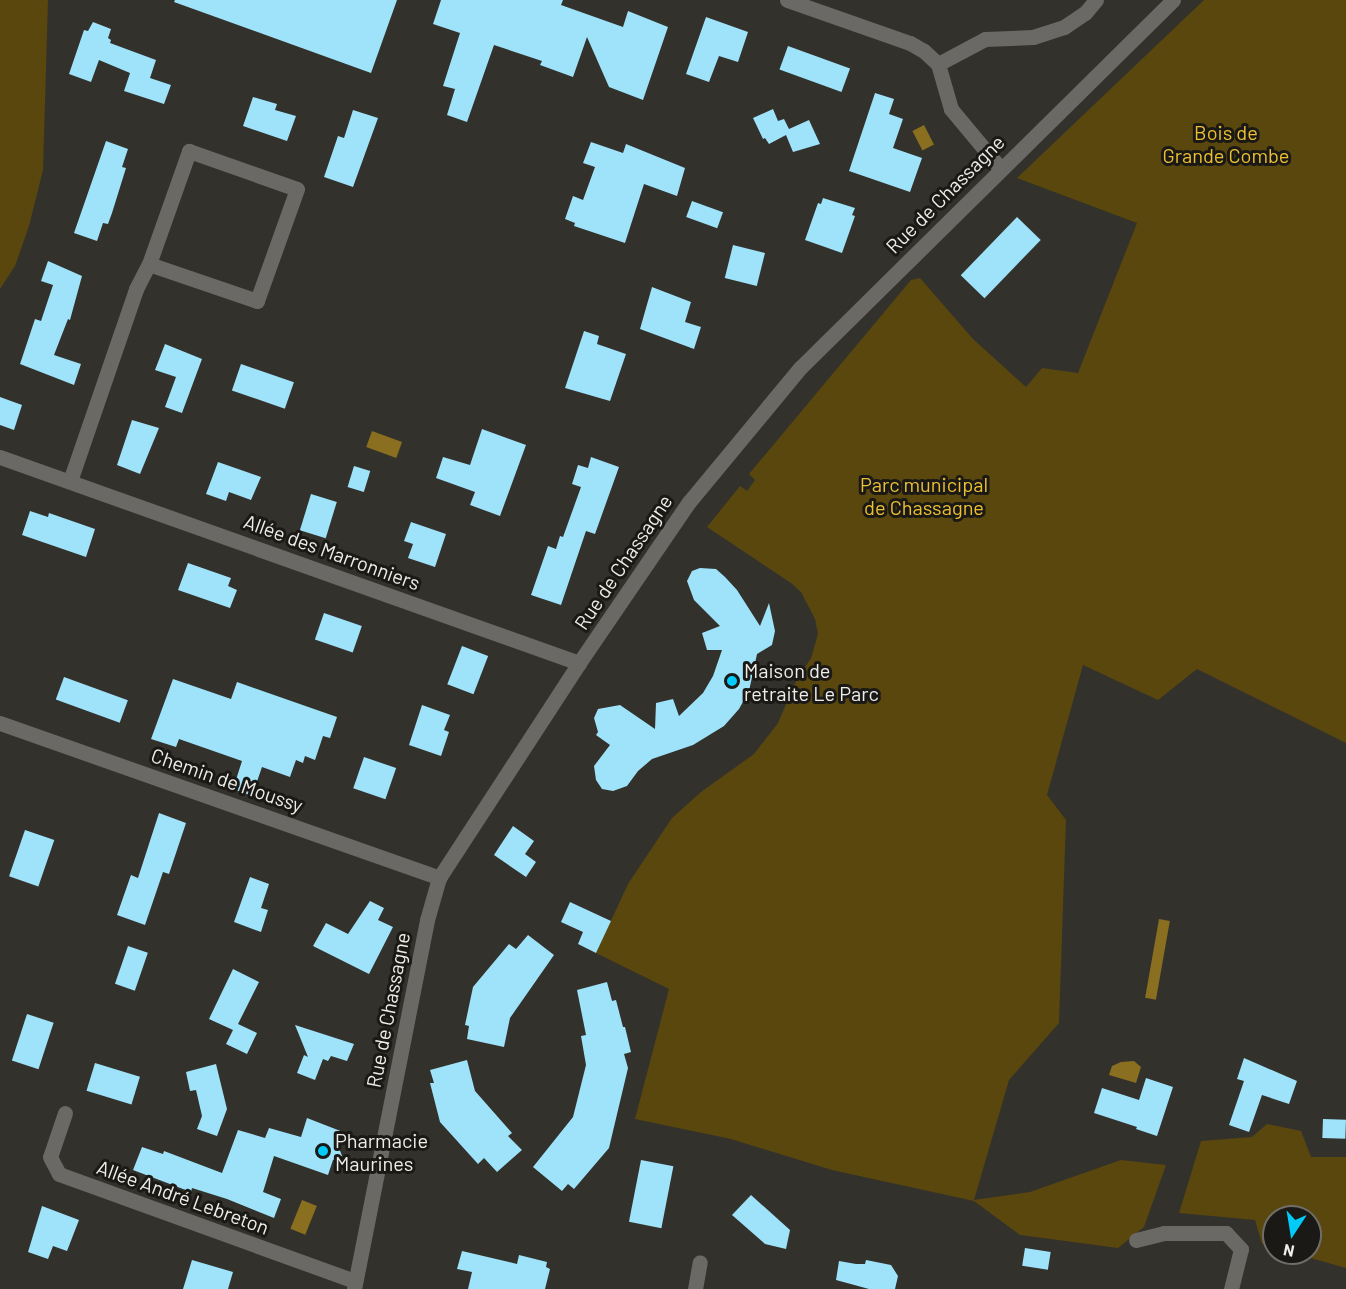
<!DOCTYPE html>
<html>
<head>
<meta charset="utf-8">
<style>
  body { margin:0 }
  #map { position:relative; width:1346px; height:1289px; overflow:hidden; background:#33312b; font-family:Barlow,sans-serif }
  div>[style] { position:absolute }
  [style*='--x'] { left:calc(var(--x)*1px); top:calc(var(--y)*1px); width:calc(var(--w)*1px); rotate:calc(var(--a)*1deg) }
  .green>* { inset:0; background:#59470e }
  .water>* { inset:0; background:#896f1f; transform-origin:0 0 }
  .building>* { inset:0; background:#9fe3fb; transform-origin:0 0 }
  .minor>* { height:15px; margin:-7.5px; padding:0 7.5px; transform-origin:7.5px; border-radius:7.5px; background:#6a6966 }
  .dots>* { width:16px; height:16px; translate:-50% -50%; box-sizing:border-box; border:3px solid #1a1916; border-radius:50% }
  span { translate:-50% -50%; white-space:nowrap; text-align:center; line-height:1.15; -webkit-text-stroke:6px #1a1916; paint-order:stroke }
  .park-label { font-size:20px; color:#ecc031 }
  .street-label { font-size:20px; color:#efede9 }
  .poi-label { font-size:20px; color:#efede9 }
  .left { translate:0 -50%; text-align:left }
  .north { position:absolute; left:1262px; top:1205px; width:60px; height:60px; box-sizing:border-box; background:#1a1916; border:2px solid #6f6e6a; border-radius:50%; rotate:192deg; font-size:16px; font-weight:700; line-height:24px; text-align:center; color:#efede9 }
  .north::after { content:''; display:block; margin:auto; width:21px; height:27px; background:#03cbf9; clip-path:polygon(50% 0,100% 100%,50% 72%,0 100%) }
</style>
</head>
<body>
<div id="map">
  <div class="green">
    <div style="clip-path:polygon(0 0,48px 0,43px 170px,29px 226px,15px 266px,0 289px)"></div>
    <div style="clip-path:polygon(1204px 0,1346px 0,1346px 743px,1197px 669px,1158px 700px,1083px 665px,1047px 795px,1066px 820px,1059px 1023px,1009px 1080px,974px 1200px,1030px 1192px,1121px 1160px,1166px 1165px,1144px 1227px,1118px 1248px,1020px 1235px,974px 1201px,832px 1170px,731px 1139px,635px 1119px,669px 989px,596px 953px,628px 884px,672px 818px,701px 792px,754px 754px,778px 723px,796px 681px,811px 658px,818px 634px,815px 619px,801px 592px,791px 583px,707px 527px,740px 486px,747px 491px,755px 480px,749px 474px,911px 280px,920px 278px,973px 339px,1026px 387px,1042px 368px,1078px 373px,1137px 223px,1017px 178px)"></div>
    <div style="clip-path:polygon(1267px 1124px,1301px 1131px,1311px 1157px,1346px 1157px,1346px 1268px,1293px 1253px,1310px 1253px,1310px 1217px,1274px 1217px,1274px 1247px,1262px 1244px,1255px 1220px,1179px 1213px,1201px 1141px,1252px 1137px)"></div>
  </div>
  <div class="water">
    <div style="left:924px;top:125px;width:22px;height:13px;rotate:63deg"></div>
    <div style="left:372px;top:431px;width:32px;height:17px;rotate:20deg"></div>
    <div style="left:1159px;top:919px;width:11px;height:80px;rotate:10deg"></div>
    <div style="clip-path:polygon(1134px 1061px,1141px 1067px,1136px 1083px,1109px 1075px,1112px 1066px,1121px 1062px)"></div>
    <div style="left:302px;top:1200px;width:16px;height:31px;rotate:22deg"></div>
  </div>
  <div class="building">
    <div style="clip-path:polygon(175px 0,397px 0,371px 73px,174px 2px)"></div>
    <div style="clip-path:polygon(441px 0,563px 0,561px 5px,623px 27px,628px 11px,668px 27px,643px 100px,609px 87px,587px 37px,573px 77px,540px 65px,542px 61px,494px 45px,467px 122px,447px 115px,455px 89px,443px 86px,460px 33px,433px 24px)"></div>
    <div style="clip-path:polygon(706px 17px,748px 32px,738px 62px,719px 56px,709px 82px,686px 74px)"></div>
    <div style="clip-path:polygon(93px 22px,111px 29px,108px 38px,111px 40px,110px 43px,156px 60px,150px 78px,171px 85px,164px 104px,124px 91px,130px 73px,99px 60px,91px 82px,69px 74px,84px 30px,88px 31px)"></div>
    <div style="left:788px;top:46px;width:66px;height:25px;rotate:20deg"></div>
    <div style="clip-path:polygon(875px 93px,894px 99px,889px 114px,903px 119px,893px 148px,922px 158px,910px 192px,849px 171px)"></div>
    <div style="clip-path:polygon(253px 97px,277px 104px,275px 110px,296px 116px,287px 141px,243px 126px)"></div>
    <div style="clip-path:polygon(773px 109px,778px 121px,784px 119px,789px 129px,809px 120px,820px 144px,793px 152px,786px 135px,769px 144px,765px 138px,763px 139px,753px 118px)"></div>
    <div style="clip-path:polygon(353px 110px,378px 118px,353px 187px,324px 177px,338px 136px,344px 138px)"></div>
    <div style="clip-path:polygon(106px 141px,128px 149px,122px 167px,126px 168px,112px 213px,108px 224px,103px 223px,97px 241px,74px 233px)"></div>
    <div style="clip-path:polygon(591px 142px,623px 153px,626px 144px,685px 168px,677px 196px,644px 184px,625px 243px,574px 226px,575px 223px,565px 219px,573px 196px,583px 200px,595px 167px,583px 163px)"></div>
    <div style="clip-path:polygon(823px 198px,855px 208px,852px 215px,855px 216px,842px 253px,805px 240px,818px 203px,821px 204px)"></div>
    <div style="left:692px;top:201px;width:33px;height:17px;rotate:20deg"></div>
    <div style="left:1017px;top:217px;width:33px;height:81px;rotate:44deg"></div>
    <div style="left:733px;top:245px;width:33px;height:34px;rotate:14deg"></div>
    <div style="clip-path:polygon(48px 261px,82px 276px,70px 320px,68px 319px,54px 355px,81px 364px,74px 385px,20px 364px,35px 319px,41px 321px,53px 285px,41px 281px)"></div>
    <div style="clip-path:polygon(652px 287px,691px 302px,685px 322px,701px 327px,694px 349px,640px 329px)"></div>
    <div style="clip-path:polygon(584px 331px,599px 336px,597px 344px,626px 354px,610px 401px,565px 388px)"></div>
    <div style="clip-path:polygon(165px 344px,202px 359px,182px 413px,165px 407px,176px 377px,155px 370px)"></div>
    <div style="left:241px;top:364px;width:56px;height:28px;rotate:19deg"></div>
    <div style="clip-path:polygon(0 397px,22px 405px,14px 430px,0 425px)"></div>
    <div style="clip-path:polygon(132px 420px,159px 428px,140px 474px,117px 465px)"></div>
    <div style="clip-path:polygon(482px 429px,526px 445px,500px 516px,470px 505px,475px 492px,436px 478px,443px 457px,470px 465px)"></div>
    <div style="clip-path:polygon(591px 457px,619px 467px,595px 534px,586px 531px,561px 605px,531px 595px,548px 546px,556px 549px,560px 536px,563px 537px,581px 487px,572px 484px,578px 465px,588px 468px)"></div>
    <div style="clip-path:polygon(218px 462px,261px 477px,251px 500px,229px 492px,226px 501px,206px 494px)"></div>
    <div style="left:354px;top:466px;width:17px;height:22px;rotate:17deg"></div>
    <div style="left:311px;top:494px;width:27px;height:38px;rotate:17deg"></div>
    <div style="clip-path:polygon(30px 511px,48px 517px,49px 513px,95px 529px,86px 557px,22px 535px)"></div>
    <div style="clip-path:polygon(411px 522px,446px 534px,435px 567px,408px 558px,413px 544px,404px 541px)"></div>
    <div style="clip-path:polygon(188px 563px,231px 578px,228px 586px,237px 590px,230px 608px,178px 590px)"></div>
    <div style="clip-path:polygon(700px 568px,716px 569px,725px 577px,737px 590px,760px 626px,769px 603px,775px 631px,772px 645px,757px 654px,749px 691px,739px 709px,724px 726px,693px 745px,652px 759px,638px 771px,627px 786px,613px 791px,602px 789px,596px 780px,594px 766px,610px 745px,596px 735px,598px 732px,594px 718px,598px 709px,620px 705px,655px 729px,656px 703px,673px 699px,679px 716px,703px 693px,713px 676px,722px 650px,707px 650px,702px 633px,720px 626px,694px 600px,687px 581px,692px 571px)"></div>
    <div style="left:324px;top:613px;width:40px;height:28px;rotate:19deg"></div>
    <div style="left:462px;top:646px;width:28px;height:41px;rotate:21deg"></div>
    <div style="left:64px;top:677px;width:68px;height:24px;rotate:20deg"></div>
    <div style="clip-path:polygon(173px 679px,231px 699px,237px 682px,337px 717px,330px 738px,323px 736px,315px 760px,305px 756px,303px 763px,296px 760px,290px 777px,262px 767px,252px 796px,233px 789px,242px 761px,179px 739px,176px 747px,151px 739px)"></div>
    <div style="clip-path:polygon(422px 705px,450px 715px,444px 730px,449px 732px,441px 756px,409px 745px)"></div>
    <div style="left:364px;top:757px;width:34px;height:33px;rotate:19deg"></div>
    <div style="clip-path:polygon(159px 813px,186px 823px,169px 874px,163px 872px,145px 925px,117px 915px,131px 875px,138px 878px)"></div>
    <div style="clip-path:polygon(513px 826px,534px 841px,525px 854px,536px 862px,526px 877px,494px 855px)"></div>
    <div style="left:25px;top:830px;width:31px;height:49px;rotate:19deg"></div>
    <div style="clip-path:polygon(250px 877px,269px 884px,261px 908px,268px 910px,261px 932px,234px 922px)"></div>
    <div style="clip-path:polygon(370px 901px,384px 908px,378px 920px,393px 927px,369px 974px,313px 946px,326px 923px,348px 934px)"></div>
    <div style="clip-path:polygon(570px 902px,611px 921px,596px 953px,578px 944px,583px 932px,561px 922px)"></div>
    <div style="clip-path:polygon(528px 935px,554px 955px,510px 1018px,504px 1047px,467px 1039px,469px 1026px,465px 1025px,473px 987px,509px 944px,516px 949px)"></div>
    <div style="left:128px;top:946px;width:21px;height:40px;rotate:19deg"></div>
    <div style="clip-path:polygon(233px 969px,259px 982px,238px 1024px,257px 1033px,247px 1054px,226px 1044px,233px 1030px,209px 1019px)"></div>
    <div style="clip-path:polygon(607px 982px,612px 1001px,616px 1000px,623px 1027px,625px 1027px,631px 1052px,624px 1054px,628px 1068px,609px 1148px,574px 1189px,568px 1184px,562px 1191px,533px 1167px,573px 1117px,586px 1065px,581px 1036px,586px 1035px,577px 990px)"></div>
    <div style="left:27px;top:1014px;width:28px;height:49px;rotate:18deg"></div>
    <div style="clip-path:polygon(295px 1025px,354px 1044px,347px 1061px,331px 1056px,328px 1061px,323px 1059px,315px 1080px,297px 1073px,304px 1055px,308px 1057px)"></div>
    <div style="clip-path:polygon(1244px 1058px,1297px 1081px,1289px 1104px,1262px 1095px,1249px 1132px,1229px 1125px,1244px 1081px,1237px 1079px)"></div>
    <div style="clip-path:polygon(467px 1060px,475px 1091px,512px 1133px,508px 1136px,522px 1150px,497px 1172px,484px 1158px,478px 1164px,440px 1122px,430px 1083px,434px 1083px,430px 1070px)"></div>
    <div style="left:95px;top:1063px;width:47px;height:29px;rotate:17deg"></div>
    <div style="clip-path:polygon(216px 1064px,227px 1109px,217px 1136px,197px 1129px,202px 1116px,196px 1090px,190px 1091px,186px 1072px)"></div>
    <div style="clip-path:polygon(1146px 1078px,1173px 1087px,1157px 1136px,1136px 1129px,1137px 1127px,1094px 1113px,1102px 1088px,1139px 1100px)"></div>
    <div style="clip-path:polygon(307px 1118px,343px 1132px,338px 1145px,342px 1156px,333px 1160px,328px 1175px,274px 1156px,263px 1192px,281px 1199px,274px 1218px,227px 1199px,192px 1188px,191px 1192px,133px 1170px,142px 1147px,163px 1154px,164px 1151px,222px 1173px,238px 1130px,265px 1138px,269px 1128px,301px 1137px)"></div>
    <div style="left:1323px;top:1119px;width:23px;height:19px;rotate:2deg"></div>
    <div style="left:641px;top:1160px;width:33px;height:63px;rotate:11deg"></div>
    <div style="clip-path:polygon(751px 1195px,790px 1230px,786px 1249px,765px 1244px,732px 1215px)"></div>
    <div style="clip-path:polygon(42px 1206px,79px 1220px,67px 1251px,53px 1246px,48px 1259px,28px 1252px)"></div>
    <div style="left:1025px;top:1248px;width:26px;height:18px;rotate:9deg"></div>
    <div style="clip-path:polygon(462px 1251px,517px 1264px,519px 1255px,547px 1262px,546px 1267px,550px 1269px,545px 1289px,468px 1289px,472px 1272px,457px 1269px)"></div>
    <div style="clip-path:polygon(192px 1260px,233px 1272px,228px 1289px,183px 1289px)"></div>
    <div style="clip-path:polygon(866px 1260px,891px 1265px,898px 1276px,895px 1289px,869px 1289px,836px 1280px,839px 1261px,856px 1264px,865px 1264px)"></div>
  </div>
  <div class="minor">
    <div style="--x:787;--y:0;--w:130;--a:19.3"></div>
    <div style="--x:910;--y:43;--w:16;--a:30"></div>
    <div style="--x:924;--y:51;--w:19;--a:43"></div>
    <div style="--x:938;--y:64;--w:47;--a:73.9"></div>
    <div style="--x:951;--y:109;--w:78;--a:50.2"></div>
    <div style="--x:938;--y:64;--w:53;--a:-28"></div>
    <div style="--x:985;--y:39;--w:48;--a:-2.4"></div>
    <div style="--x:1033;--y:37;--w:33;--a:-18"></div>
    <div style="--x:1064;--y:27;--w:25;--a:-34"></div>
    <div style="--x:1085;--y:13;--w:17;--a:-50"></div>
    <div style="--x:0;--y:457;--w:615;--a:19.58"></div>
    <div style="--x:70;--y:481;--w:203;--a:-71"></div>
    <div style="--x:136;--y:289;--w:28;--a:-63"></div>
    <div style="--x:149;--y:264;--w:120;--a:-70.5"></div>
    <div style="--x:189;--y:151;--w:114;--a:19.4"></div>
    <div style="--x:297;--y:189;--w:119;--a:109.7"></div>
    <div style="--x:257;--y:301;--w:114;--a:-161.1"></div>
    <div style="--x:0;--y:723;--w:466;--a:19.4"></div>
    <div style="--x:65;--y:1113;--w:46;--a:108.8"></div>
    <div style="--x:50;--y:1157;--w:19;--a:62"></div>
    <div style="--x:59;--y:1174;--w:315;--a:19.9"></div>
    <div style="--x:1136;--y:1240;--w:29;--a:-14"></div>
    <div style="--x:1164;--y:1233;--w:62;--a:0"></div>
    <div style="--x:1226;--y:1233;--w:22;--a:47"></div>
    <div style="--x:1241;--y:1249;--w:41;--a:104"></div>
    <div style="--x:354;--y:1289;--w:376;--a:-78.8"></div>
    <div style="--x:427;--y:920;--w:44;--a:-74.1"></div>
    <div style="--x:439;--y:878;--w:257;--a:-56.9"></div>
    <div style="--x:579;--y:663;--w:195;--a:-55.7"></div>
    <div style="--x:689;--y:502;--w:174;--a:-50.4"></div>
    <div style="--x:800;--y:368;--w:524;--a:-44.61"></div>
    <div style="--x:695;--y:1289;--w:27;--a:-80"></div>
  </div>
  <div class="dots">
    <div style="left:732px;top:681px;background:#03cbf9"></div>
    <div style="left:323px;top:1151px;background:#03cbf9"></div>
  </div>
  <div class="park-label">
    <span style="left:1226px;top:144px">Bois de<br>Grande Combe</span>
    <span style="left:924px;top:496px">Parc municipal<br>de Chassagne</span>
  </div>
  <div class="street-label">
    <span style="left:945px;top:194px;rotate:-45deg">Rue de Chassagne</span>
    <span style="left:332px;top:552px;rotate:20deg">Allée des Marronniers</span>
    <span style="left:623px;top:562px;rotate:-56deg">Rue de Chassagne</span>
    <span style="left:227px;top:780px;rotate:19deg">Chemin de Moussy</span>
    <span style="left:388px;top:1010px;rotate:-79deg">Rue de Chassagne</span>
    <span style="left:183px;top:1197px;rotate:20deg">Allée André Lebreton</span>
  </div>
  <div class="poi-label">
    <span class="left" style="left:744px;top:682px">Maison de<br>retraite Le Parc</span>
    <span class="left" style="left:335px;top:1152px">Pharmacie<br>Maurines</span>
  </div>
  <div class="north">N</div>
</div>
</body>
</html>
